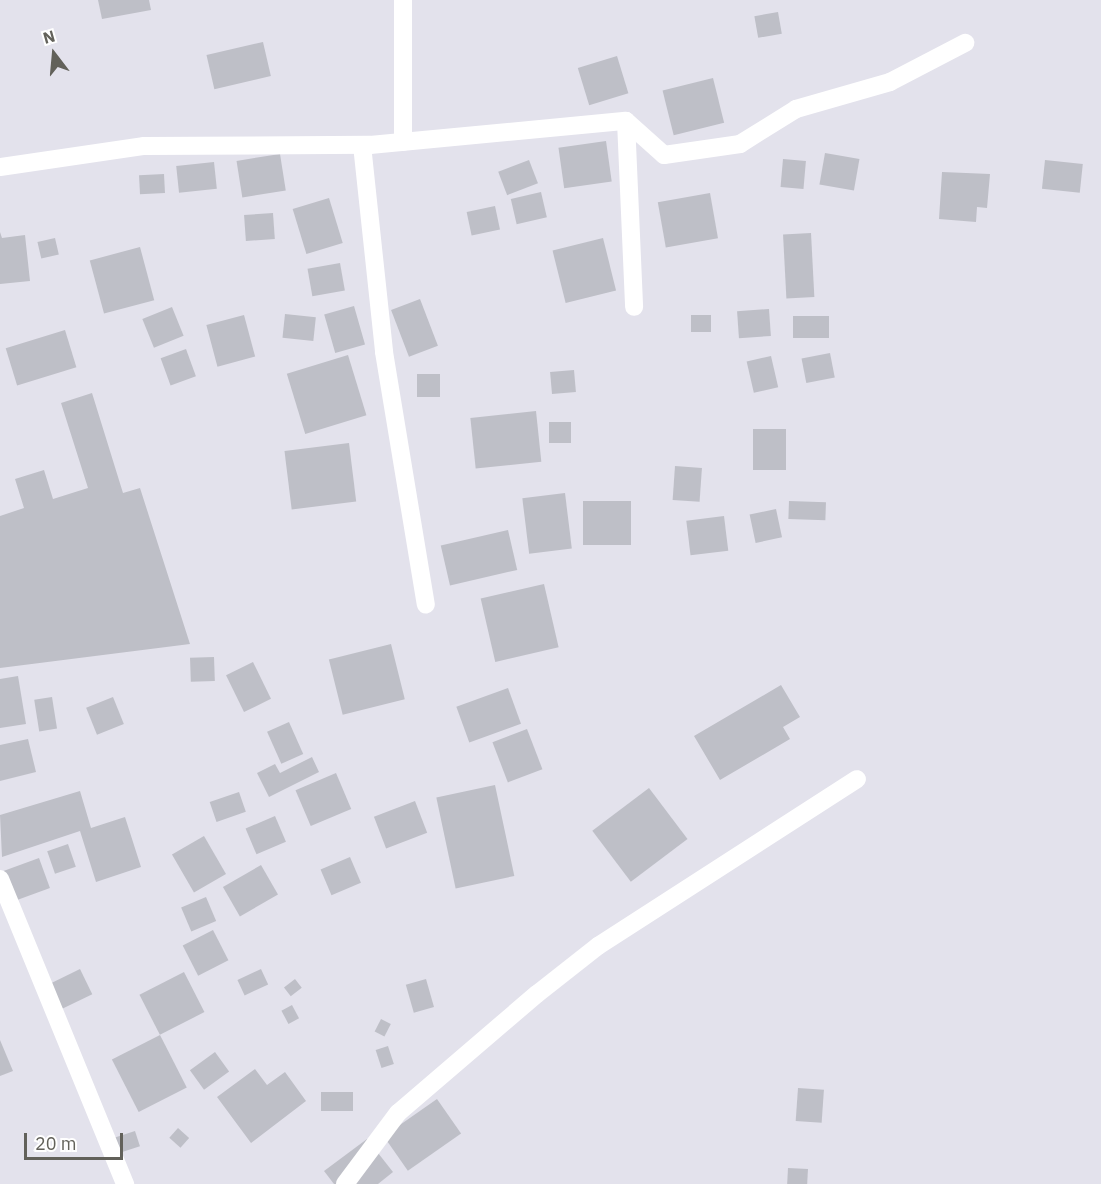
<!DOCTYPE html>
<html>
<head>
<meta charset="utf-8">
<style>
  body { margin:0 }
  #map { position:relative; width:1101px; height:1184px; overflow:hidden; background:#e3e2ec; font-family:"IBM Plex Sans",sans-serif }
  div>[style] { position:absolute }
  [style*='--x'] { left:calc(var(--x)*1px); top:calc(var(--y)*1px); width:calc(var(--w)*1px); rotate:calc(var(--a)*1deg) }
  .building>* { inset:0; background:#bebfc7; transform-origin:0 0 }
  .minor>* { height:18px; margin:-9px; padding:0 9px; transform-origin:9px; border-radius:9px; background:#fff }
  span { translate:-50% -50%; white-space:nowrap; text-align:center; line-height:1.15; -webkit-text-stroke:6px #fff; paint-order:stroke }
  .north { position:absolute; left:24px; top:24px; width:60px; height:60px; -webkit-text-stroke:4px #fff; paint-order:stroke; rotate:344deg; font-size:16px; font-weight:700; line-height:24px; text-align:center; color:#62615a }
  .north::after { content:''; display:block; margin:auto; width:21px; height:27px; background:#62615a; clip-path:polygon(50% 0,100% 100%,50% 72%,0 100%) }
  .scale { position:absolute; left:24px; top:1133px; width:99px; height:27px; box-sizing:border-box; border:3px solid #62615a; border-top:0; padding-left:8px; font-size:18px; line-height:21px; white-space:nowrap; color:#62615a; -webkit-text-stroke:4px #fff; paint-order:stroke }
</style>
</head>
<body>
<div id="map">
  <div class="building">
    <div style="clip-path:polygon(98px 0,149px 0,151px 10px,102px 19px)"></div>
    <div style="left:778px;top:12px;width:22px;height:24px;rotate:80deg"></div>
    <div style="left:263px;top:42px;width:35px;height:58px;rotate:77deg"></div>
    <div style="left:617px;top:56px;width:39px;height:41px;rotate:73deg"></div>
    <div style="left:713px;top:78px;width:46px;height:52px;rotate:76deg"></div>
    <div style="left:606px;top:141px;width:41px;height:48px;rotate:82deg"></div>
    <div style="left:825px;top:153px;width:35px;height:32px;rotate:10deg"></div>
    <div style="left:280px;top:154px;width:37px;height:44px;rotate:81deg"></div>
    <div style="left:783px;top:159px;width:23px;height:28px;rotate:5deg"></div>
    <div style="left:529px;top:160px;width:25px;height:33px;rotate:69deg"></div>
    <div style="left:1045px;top:160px;width:38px;height:29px;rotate:6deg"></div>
    <div style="left:214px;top:162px;width:27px;height:38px;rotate:84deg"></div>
    <div style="clip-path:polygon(942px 172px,990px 174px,987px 208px,977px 207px,976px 222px,939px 219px)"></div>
    <div style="left:164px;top:174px;width:19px;height:25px;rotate:87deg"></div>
    <div style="left:541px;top:192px;width:26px;height:31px;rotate:77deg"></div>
    <div style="left:710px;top:193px;width:46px;height:53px;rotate:80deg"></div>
    <div style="left:329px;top:198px;width:47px;height:38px;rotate:73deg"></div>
    <div style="left:495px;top:206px;width:24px;height:29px;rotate:78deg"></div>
    <div style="left:273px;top:213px;width:26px;height:29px;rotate:86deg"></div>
    <div style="clip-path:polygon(0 232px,2px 238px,25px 235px,30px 281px,0 284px)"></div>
    <div style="left:811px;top:233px;width:64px;height:28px;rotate:87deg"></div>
    <div style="left:55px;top:238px;width:17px;height:18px;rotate:77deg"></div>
    <div style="left:603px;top:238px;width:54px;height:52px;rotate:76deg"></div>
    <div style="left:140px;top:247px;width:55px;height:52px;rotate:75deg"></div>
    <div style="left:340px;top:263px;width:28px;height:33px;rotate:80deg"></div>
    <div style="left:420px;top:299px;width:50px;height:31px;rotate:69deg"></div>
    <div style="left:354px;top:306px;width:40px;height:31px;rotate:74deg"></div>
    <div style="left:172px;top:307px;width:31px;height:32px;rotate:68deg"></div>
    <div style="left:769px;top:309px;width:27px;height:32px;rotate:86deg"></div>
    <div style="left:285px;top:314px;width:31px;height:24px;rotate:6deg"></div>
    <div style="left:244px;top:315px;width:43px;height:39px;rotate:75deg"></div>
    <div style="left:691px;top:315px;width:20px;height:17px"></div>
    <div style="left:829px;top:316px;width:22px;height:36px;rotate:90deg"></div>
    <div style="left:65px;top:330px;width:39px;height:62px;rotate:73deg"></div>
    <div style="left:186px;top:349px;width:29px;height:27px;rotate:70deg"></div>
    <div style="left:830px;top:353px;width:25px;height:29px;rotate:79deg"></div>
    <div style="left:348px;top:355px;width:63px;height:64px;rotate:73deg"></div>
    <div style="left:771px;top:356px;width:32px;height:25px;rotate:77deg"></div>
    <div style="left:574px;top:370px;width:22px;height:24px;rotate:85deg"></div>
    <div style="left:417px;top:374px;width:23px;height:23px"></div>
    <div style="clip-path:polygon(92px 393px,123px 493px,140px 488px,190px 644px,0 668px,0 516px,24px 508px,15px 479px,44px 470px,53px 499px,88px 488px,61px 403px)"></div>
    <div style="left:536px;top:411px;width:51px;height:66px;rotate:84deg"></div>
    <div style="left:549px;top:422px;width:22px;height:21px"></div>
    <div style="left:753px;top:429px;width:33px;height:41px"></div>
    <div style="left:349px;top:443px;width:59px;height:65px;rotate:83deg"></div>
    <div style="left:675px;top:466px;width:27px;height:34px;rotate:4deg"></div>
    <div style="left:565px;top:493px;width:56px;height:43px;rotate:83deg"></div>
    <div style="left:583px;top:501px;width:48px;height:44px"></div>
    <div style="left:789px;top:501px;width:37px;height:18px;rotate:2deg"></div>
    <div style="left:776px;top:509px;width:29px;height:27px;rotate:78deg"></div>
    <div style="left:724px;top:516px;width:35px;height:38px;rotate:83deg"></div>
    <div style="left:508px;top:530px;width:41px;height:69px;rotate:77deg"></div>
    <div style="left:544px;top:584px;width:65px;height:65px;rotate:77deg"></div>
    <div style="left:391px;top:644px;width:57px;height:64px;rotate:76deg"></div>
    <div style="left:214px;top:657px;width:24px;height:24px;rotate:88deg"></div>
    <div style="left:253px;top:662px;width:41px;height:30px;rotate:64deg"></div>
    <div style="clip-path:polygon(18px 676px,26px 724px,0 728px,0 679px)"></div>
    <div style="clip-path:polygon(781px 685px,800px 717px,783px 727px,790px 739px,720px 780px,694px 736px)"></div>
    <div style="left:508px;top:688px;width:38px;height:55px;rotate:70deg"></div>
    <div style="left:52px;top:697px;width:32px;height:18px;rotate:81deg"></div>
    <div style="left:113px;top:697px;width:29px;height:29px;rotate:68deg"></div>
    <div style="left:289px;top:722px;width:35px;height:24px;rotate:66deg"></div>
    <div style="left:527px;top:729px;width:43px;height:37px;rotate:69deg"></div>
    <div style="clip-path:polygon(28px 739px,36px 772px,0 781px,0 745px)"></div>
    <div style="clip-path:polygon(312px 757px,319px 772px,269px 797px,257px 773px,275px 764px,280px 773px)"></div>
    <div style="left:336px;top:773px;width:39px;height:44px;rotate:67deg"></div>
    <div style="left:495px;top:785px;width:93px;height:60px;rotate:78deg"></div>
    <div style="left:649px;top:788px;width:64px;height:71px;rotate:53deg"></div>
    <div style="clip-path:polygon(80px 791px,91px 828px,125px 817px,141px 867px,96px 882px,80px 831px,2px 857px,0 815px)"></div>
    <div style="left:239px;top:792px;width:21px;height:31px;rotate:71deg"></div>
    <div style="left:415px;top:801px;width:34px;height:44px;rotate:69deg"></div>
    <div style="left:275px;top:816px;width:28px;height:32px;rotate:67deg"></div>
    <div style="left:204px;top:836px;width:44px;height:37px;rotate:60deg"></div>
    <div style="left:68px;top:844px;width:24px;height:22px;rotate:71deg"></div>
    <div style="left:350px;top:857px;width:28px;height:32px;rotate:67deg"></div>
    <div style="left:39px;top:858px;width:32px;height:40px;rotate:70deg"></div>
    <div style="left:261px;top:865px;width:34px;height:44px;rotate:60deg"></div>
    <div style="left:206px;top:897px;width:26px;height:27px;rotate:67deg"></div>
    <div style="left:213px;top:930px;width:34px;height:34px;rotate:63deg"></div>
    <div style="left:80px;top:969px;width:28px;height:34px;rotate:64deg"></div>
    <div style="left:261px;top:969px;width:17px;height:26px;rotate:65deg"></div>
    <div style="left:184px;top:972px;width:45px;height:50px;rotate:63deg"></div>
    <div style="left:295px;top:979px;width:11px;height:14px;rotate:52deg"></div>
    <div style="left:426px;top:979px;width:29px;height:21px;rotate:74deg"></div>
    <div style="left:292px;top:1005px;width:15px;height:12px;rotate:62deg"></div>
    <div style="left:381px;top:1019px;width:11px;height:14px;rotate:27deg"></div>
    <div style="left:160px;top:1035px;width:59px;height:54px;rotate:63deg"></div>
    <div style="clip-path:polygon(0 1040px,13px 1071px,0 1076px)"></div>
    <div style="left:388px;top:1046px;width:19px;height:13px;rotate:72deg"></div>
    <div style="left:215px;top:1052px;width:24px;height:31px;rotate:54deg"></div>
    <div style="clip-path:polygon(255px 1069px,267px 1085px,285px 1072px,306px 1101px,251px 1143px,217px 1097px)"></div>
    <div style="left:798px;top:1088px;width:26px;height:33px;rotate:4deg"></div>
    <div style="left:321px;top:1092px;width:32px;height:19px"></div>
    <div style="left:437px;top:1099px;width:42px;height:65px;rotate:55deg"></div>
    <div style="left:178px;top:1128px;width:15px;height:13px;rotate:42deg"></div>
    <div style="left:135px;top:1131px;width:16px;height:26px;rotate:72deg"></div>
    <div style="clip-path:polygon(367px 1139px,393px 1172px,378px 1184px,334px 1184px,324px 1171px)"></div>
    <div style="left:788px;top:1168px;width:20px;height:16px;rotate:3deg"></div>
  </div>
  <div class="minor">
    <div style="--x:403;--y:0;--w:142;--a:90"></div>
    <div style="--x:626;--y:121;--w:186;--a:87.5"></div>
    <div style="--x:362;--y:145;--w:208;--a:83.9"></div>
    <div style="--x:384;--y:352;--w:256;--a:80.6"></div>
    <div style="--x:0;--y:167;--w:146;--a:-8.3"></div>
    <div style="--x:144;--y:146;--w:226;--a:-0.3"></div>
    <div style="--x:370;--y:145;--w:257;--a:-5.4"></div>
    <div style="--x:626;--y:121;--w:51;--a:41.8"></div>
    <div style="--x:664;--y:155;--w:77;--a:-8.2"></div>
    <div style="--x:740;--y:144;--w:66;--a:-32"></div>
    <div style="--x:796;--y:109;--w:98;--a:-16"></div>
    <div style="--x:890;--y:82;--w:85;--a:-27.5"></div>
    <div style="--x:0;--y:879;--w:330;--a:67.7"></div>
    <div style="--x:345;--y:1184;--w:89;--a:-53.3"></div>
    <div style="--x:398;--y:1113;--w:183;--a:-40.6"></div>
    <div style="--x:537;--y:994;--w:78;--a:-38.2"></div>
    <div style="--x:598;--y:946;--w:308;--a:-32.8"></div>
  </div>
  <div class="north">N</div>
  <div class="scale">20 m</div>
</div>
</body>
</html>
